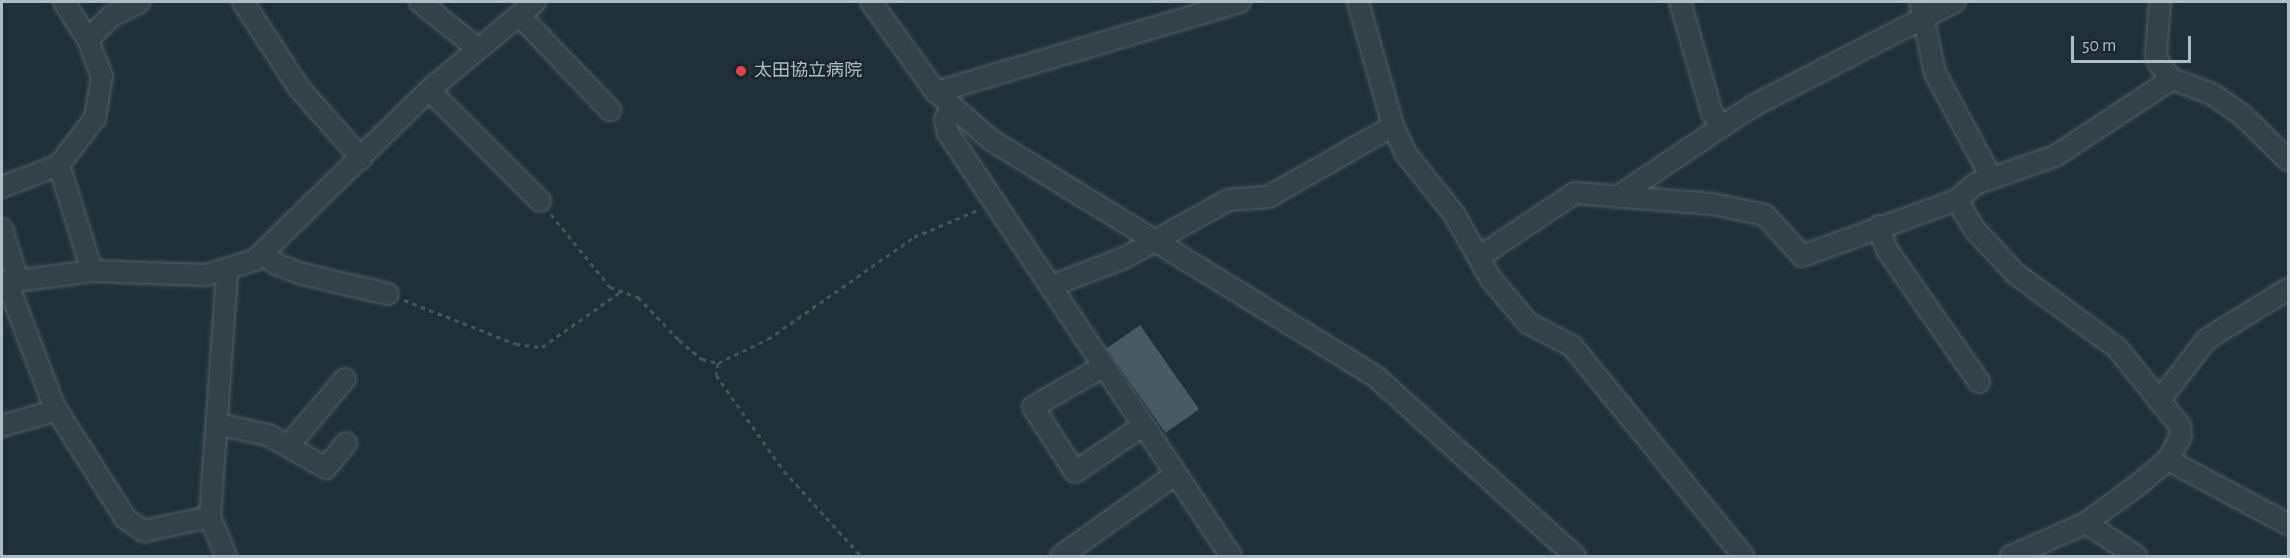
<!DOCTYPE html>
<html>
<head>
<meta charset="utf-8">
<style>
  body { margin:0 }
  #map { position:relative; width:2290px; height:558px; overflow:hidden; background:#203038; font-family:"Alegreya Sans","Noto Sans JP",sans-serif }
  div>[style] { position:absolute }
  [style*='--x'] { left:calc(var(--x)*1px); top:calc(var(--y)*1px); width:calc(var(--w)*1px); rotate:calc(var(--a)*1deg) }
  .building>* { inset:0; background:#485b64; transform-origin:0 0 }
  .path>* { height:3px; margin-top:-1.5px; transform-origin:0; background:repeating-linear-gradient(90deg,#425755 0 4.5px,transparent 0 9px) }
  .roads { filter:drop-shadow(0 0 2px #515f66) drop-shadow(0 0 2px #515f66) }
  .minor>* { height:20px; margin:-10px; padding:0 10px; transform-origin:10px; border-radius:10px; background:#344148 }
  .dots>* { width:16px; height:16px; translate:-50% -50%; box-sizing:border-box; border:3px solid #19262d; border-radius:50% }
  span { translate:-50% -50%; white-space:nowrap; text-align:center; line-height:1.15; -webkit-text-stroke:4.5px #19262d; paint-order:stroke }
  .poi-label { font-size:18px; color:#aebdc5 }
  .left { translate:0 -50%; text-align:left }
  .frame { position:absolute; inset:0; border:3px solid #aebdc5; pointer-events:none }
  .scale { position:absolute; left:2071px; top:36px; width:120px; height:27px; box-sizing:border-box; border:3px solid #aebdc5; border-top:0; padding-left:8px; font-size:18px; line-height:21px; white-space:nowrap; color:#aebdc5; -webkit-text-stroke:4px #19262d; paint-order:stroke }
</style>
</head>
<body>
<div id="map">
  <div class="building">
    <div style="left:1140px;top:325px;width:103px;height:41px;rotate:55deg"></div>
  </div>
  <div class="path">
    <div style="--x:551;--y:214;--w:94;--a:51.1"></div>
    <div style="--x:610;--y:287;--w:30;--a:20"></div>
    <div style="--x:638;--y:297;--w:59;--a:46.4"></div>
    <div style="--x:679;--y:340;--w:30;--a:40"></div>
    <div style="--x:702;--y:359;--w:16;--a:14"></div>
    <div style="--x:718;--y:363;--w:55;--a:-25.6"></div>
    <div style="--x:768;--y:339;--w:178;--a:-34.9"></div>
    <div style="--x:914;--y:237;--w:69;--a:-22.9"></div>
    <div style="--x:404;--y:300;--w:120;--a:21.4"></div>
    <div style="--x:516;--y:344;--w:26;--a:7"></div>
    <div style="--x:542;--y:347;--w:99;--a:-35.1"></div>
    <div style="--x:718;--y:363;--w:12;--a:99"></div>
    <div style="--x:716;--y:375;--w:118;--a:54.7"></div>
    <div style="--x:784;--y:471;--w:115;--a:47.8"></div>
  </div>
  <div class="roads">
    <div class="minor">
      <div style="--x:64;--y:2;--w:45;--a:57.7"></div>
      <div style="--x:88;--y:40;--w:39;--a:69"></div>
      <div style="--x:102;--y:76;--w:43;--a:99.5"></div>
      <div style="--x:95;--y:118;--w:59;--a:127.5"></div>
      <div style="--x:59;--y:165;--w:111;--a:72.7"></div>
      <div style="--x:243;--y:2;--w:103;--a:56.9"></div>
      <div style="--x:299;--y:88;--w:94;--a:48.5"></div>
      <div style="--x:420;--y:2;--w:75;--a:39"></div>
      <div style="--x:871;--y:2;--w:111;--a:54.2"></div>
      <div style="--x:936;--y:92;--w:73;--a:41.1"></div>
      <div style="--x:991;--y:140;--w:452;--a:31.6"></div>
      <div style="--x:1376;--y:377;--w:268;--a:42"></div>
      <div style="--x:1358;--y:2;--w:129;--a:74.2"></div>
      <div style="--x:1393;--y:126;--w:31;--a:65"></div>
      <div style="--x:1406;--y:154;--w:77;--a:51.3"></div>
      <div style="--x:1454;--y:214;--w:75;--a:60.4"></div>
      <div style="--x:1491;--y:279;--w:57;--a:49.9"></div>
      <div style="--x:1528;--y:323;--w:50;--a:27.6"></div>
      <div style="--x:1572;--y:346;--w:271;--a:50.8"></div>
      <div style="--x:1680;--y:2;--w:116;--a:73.9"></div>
      <div style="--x:1712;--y:113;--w:14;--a:56"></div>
      <div style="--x:1920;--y:2;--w:73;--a:78.1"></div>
      <div style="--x:1935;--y:73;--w:118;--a:61.7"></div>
      <div style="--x:2160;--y:2;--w:53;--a:94.3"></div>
      <div style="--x:2156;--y:55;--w:9;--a:72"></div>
      <div style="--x:2159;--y:64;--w:20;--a:49"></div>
      <div style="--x:2172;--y:79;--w:43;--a:20.6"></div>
      <div style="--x:2212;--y:94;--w:38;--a:35"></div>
      <div style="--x:2243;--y:116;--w:63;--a:44.4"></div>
      <div style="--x:519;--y:15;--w:132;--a:46.2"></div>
      <div style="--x:88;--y:40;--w:32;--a:-46"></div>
      <div style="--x:110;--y:17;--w:33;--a:-27"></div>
      <div style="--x:429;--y:90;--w:157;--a:45"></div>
      <div style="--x:936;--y:92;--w:317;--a:-16.5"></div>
      <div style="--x:951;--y:107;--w:14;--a:115"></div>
      <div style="--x:945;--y:120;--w:13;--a:77"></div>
      <div style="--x:948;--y:133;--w:509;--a:56.22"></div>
      <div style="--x:2;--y:187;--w:61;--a:-21.1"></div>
      <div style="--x:1617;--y:197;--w:161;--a:-33.9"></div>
      <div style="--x:1751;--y:107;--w:229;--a:-27.3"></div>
      <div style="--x:1879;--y:226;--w:25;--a:72"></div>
      <div style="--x:1887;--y:250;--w:161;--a:55.1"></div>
      <div style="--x:2;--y:229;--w:53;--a:72.6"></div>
      <div style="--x:264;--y:254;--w:16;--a:40"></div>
      <div style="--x:276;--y:264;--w:28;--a:21"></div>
      <div style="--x:302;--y:274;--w:88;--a:13.1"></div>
      <div style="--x:1479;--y:257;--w:115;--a:-33.7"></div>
      <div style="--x:1575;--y:193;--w:138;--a:4.6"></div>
      <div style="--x:1713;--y:204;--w:53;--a:11.9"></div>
      <div style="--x:1765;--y:215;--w:55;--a:47.9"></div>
      <div style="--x:1802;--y:256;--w:165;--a:-19.9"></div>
      <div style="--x:7;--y:282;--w:133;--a:69.2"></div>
      <div style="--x:54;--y:406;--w:134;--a:57.5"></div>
      <div style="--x:126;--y:519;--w:22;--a:34"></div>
      <div style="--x:144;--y:531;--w:67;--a:-12"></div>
      <div style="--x:2;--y:283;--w:91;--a:-7.6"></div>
      <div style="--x:92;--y:271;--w:114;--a:2"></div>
      <div style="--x:206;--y:275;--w:51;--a:-17"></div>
      <div style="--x:255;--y:260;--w:243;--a:-44.3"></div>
      <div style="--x:429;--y:90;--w:138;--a:-39.7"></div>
      <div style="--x:1051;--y:286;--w:78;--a:-21"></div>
      <div style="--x:1124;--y:258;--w:119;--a:-29.1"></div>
      <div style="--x:1228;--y:200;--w:40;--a:-4.3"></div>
      <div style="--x:1268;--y:197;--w:144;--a:-29.6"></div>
      <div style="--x:1104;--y:366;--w:82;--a:150"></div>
      <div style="--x:1033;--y:407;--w:77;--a:57.1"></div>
      <div style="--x:1075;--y:472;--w:83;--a:-34.3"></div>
      <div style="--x:2159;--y:401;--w:78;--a:-52.3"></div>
      <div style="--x:2207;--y:339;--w:95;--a:-31.7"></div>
      <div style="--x:218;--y:424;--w:51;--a:12.4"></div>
      <div style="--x:268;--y:435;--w:67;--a:29.6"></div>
      <div style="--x:326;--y:468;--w:32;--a:-51"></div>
      <div style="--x:2;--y:426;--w:57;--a:-16.2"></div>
      <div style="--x:288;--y:446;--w:88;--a:-49.6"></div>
      <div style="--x:2168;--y:460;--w:136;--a:28.1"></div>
      <div style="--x:2086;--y:523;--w:60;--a:33.4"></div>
      <div style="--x:226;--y:556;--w:42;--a:-112.3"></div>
      <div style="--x:210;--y:517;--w:246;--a:-86"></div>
      <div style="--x:1061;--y:556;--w:141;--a:-35.5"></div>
      <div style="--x:2011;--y:556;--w:82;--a:-23.7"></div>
      <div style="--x:2086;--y:523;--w:66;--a:-36.3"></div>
      <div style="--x:2139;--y:484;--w:38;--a:-40"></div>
      <div style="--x:2168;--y:460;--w:27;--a:-62"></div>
      <div style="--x:2181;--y:436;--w:10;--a:-96"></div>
      <div style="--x:2180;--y:426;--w:100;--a:-128.9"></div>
      <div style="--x:2117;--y:348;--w:125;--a:-143.8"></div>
      <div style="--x:2016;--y:274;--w:62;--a:-133"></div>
      <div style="--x:1974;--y:229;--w:34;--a:-120"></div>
      <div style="--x:1957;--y:200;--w:24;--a:-42"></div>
      <div style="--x:1975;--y:184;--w:85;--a:-19.3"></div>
      <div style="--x:2055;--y:156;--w:140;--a:-33.3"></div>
    </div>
  </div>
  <div class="dots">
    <div style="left:741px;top:71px;background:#e0444e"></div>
  </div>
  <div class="poi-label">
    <span class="left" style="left:754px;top:71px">太田協立病院</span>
  </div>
  <div class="frame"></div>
  <div class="scale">50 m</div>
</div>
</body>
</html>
